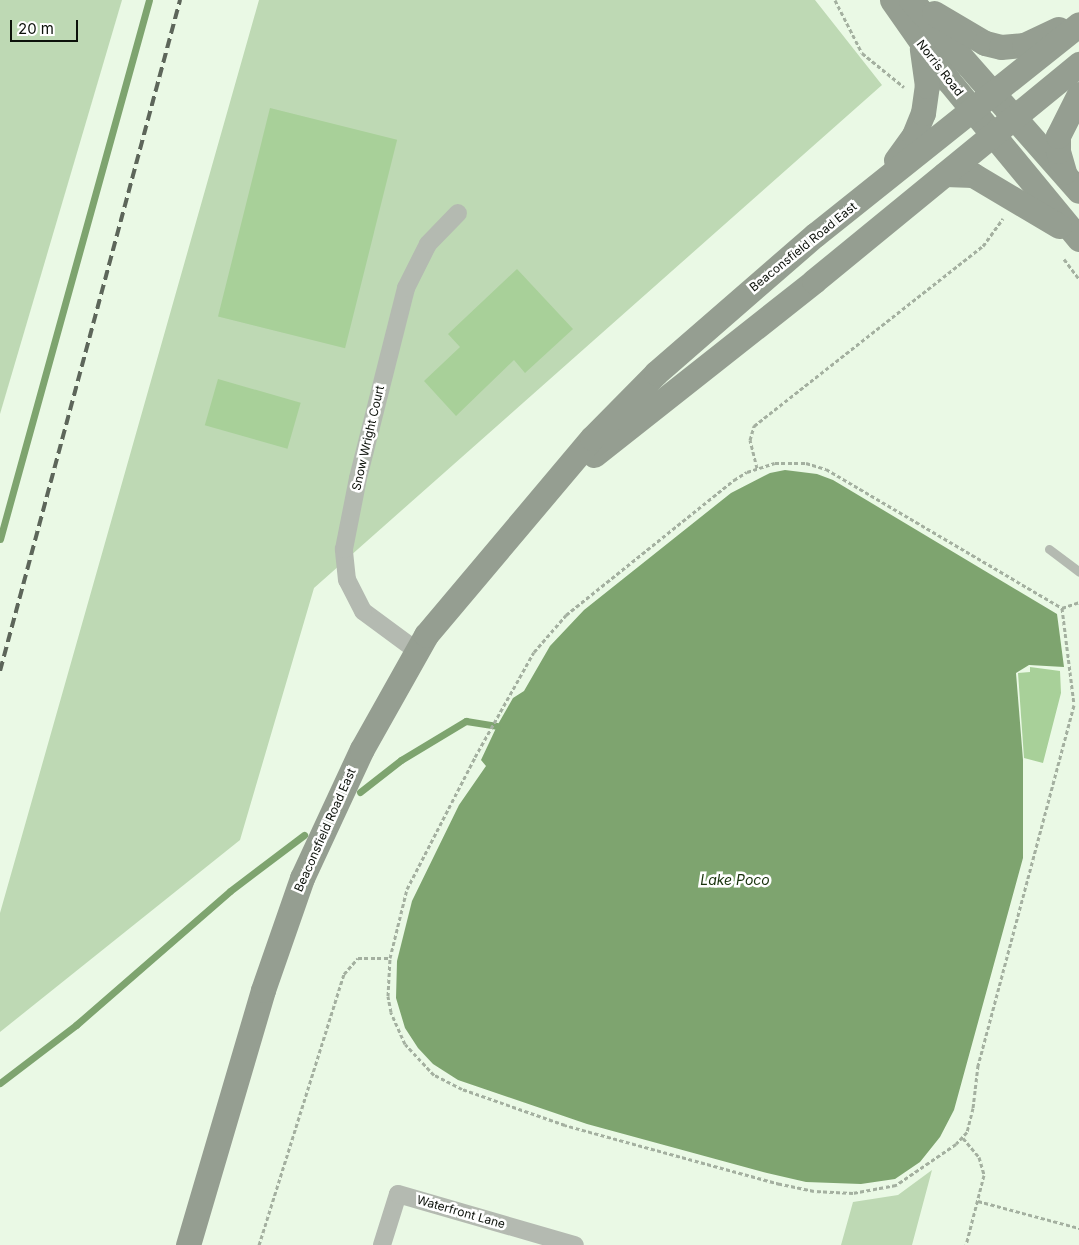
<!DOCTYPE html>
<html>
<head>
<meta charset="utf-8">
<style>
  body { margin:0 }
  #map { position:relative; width:1079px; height:1245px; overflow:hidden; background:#eaf9e5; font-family:Inter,sans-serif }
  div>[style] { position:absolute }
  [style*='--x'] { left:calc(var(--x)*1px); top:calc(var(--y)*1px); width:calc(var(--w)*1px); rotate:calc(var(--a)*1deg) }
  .green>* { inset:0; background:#bed9b4 }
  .water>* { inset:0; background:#7ea46f }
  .stream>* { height:7px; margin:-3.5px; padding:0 3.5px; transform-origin:3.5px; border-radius:3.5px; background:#7ea46f }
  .building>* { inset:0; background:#a8d099; transform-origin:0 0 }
  .path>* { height:3px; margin-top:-1.5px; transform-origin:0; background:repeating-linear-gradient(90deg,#a4b0a0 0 4px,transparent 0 6.5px) }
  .lane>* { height:9px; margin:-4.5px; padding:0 4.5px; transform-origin:4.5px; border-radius:4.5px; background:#b4bab1 }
  .street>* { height:18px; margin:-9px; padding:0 9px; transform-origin:9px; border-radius:9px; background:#b4bab1 }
  .secondary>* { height:25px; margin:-12.5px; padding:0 12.5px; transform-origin:12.5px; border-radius:12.5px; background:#959e91 }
  .rail>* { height:4px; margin-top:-2px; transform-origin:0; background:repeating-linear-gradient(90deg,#5d665a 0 10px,transparent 0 15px) }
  span { translate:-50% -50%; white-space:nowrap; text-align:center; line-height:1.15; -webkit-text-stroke:5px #fff; paint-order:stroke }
  .street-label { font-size:12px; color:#0c110a }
  .water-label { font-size:14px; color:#18320c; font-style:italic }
  .scale { position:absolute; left:10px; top:20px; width:68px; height:22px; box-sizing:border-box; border:2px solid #0c110a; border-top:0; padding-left:6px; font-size:15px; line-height:18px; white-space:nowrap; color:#0c110a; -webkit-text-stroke:4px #fff; paint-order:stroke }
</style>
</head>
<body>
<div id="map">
  <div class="green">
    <div style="clip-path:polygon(0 0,122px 0,0 414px)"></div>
    <div style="clip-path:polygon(259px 0,815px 0,882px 85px,314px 588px,240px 840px,0 1032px,0 913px)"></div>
    <div style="clip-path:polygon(932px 1170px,912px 1245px,841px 1245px,853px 1202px,898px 1195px)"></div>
  </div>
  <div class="water">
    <div style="clip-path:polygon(785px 470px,817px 474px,833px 480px,1057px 614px,1064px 667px,1029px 665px,1016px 673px,1023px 760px,1023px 858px,954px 1110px,940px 1137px,920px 1162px,895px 1179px,861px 1184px,806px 1182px,767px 1173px,587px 1124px,458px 1080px,433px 1064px,418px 1048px,405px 1028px,396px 998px,397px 961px,412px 901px,459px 805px,486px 766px,481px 760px,497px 726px,513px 698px,524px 691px,550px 646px,584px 610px,731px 493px,770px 473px)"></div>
  </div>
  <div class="stream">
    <div style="--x:0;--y:539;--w:559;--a:-74.55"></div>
    <div style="--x:360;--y:792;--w:52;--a:-38"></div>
    <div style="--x:401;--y:760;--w:76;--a:-31"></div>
    <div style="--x:466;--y:721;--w:31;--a:9"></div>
    <div style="--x:0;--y:1083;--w:96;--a:-37.3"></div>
    <div style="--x:76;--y:1025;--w:204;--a:-41"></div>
    <div style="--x:230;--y:891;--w:93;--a:-37.1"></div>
  </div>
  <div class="building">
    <div style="left:270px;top:108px;width:131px;height:215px;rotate:14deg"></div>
    <div style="clip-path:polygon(517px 269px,573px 329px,525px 373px,514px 360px,456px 416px,424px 381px,460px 347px,448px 334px)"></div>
    <div style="left:218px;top:379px;width:86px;height:48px;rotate:16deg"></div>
    <div style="clip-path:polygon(1030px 667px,1060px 671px,1061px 693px,1043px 763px,1024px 758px,1018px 673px,1030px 672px)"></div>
  </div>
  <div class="path">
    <div style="--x:835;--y:0;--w:59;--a:63"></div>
    <div style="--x:862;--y:53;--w:54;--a:39"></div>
    <div style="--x:1064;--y:259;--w:25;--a:53"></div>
    <div style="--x:775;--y:463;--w:31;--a:0"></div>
    <div style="--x:806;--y:463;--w:21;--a:17"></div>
    <div style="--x:826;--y:469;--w:274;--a:30.5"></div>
    <div style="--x:1062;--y:608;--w:64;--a:82.9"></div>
    <div style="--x:1070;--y:672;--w:33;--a:83"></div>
    <div style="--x:1074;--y:705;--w:373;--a:104.9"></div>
    <div style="--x:978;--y:1065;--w:43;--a:96.6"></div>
    <div style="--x:973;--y:1108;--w:25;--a:104"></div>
    <div style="--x:967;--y:1132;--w:16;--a:133"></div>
    <div style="--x:956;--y:1144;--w:73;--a:145.7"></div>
    <div style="--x:896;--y:1185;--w:44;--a:169.5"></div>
    <div style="--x:853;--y:1193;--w:39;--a:-177"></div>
    <div style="--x:814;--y:1191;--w:35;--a:-168"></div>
    <div style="--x:780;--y:1184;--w:223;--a:-164.7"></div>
    <div style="--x:565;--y:1125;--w:109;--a:-160.7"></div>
    <div style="--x:462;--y:1089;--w:31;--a:-153"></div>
    <div style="--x:434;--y:1075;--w:42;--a:-133.1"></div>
    <div style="--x:405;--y:1044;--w:35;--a:-114"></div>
    <div style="--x:391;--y:1012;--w:16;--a:-101"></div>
    <div style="--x:388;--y:996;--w:38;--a:-87"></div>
    <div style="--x:390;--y:958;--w:71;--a:-76.2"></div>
    <div style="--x:407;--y:889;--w:148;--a:-62.7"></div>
    <div style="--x:475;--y:757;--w:120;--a:-60.7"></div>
    <div style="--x:534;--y:652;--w:49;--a:-49.1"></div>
    <div style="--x:566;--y:615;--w:216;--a:-38.8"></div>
    <div style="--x:734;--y:480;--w:15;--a:-32"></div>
    <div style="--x:747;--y:472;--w:29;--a:-18"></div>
    <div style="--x:757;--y:468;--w:29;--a:-104"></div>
    <div style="--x:750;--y:440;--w:15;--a:-74"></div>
    <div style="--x:754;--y:426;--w:291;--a:-38.2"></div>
    <div style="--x:983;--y:246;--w:34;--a:-54"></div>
    <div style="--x:1062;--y:608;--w:18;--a:-19"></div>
    <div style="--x:963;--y:1138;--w:25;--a:50"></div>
    <div style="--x:979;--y:1157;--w:19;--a:74"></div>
    <div style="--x:984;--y:1175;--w:72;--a:104.4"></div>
    <div style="--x:978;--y:1201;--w:105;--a:15"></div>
    <div style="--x:259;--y:1245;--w:284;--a:-72.6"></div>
    <div style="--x:344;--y:974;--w:21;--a:-49"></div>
    <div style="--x:358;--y:958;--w:32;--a:0"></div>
  </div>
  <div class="lane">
    <div style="--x:1049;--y:549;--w:38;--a:37"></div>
  </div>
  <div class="street">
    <div style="--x:417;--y:651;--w:67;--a:-143.5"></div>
    <div style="--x:363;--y:611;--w:35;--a:-117"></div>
    <div style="--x:347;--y:580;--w:31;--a:-96"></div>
    <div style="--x:344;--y:549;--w:72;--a:-78.8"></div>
    <div style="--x:358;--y:478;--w:196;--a:-75.8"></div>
    <div style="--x:406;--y:288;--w:49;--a:-63.4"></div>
    <div style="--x:428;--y:244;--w:43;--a:-45.9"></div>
    <div style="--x:382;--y:1245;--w:53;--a:-72.6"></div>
    <div style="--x:398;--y:1194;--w:184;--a:16.1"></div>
  </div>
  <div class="secondary">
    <div style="--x:892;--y:0;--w:98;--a:55"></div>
    <div style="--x:948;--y:80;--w:206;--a:50.5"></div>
    <div style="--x:911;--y:0;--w:254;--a:48.7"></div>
    <div style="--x:934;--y:13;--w:59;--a:30.5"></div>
    <div style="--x:985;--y:43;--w:16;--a:14"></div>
    <div style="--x:1001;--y:47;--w:23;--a:-5"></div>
    <div style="--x:1024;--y:45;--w:38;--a:-25"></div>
    <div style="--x:896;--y:160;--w:31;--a:-54"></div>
    <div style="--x:914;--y:135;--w:24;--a:-68"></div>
    <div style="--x:923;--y:113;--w:27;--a:-82"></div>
    <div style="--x:927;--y:86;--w:37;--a:-98"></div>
    <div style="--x:1064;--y:172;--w:22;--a:-106"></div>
    <div style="--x:1058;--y:151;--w:15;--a:-90"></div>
    <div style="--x:1058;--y:136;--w:47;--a:-63.4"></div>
    <div style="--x:945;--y:174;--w:28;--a:2"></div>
    <div style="--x:973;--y:175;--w:100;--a:30.7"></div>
    <div style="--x:594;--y:455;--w:280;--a:-38.3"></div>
    <div style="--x:814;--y:281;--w:343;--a:-39.3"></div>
    <div style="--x:188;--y:1245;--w:266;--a:-73.6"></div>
    <div style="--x:263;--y:990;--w:119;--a:-70.8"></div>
    <div style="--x:302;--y:878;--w:142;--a:-65.1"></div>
    <div style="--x:362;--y:749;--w:131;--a:-60.7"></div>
    <div style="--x:426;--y:635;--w:258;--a:-49.9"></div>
    <div style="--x:592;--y:438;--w:91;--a:-45.4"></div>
    <div style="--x:656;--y:373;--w:211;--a:-41"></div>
    <div style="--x:815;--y:235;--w:338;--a:-38.6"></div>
  </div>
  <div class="rail">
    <div style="--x:0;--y:671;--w:695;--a:-74.98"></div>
  </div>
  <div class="street-label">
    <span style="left:940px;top:68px;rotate:52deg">Norris Road</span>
    <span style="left:803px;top:247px;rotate:-39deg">Beaconsfield Road East</span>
    <span style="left:368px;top:438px;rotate:-77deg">Snow Wright Court</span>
    <span style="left:325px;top:830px;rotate:-66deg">Beaconsfield Road East</span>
    <span style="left:461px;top:1212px;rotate:16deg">Waterfront Lane</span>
  </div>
  <div class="water-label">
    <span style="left:735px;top:880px">Lake Poco</span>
  </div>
  <div class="scale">20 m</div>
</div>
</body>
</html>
